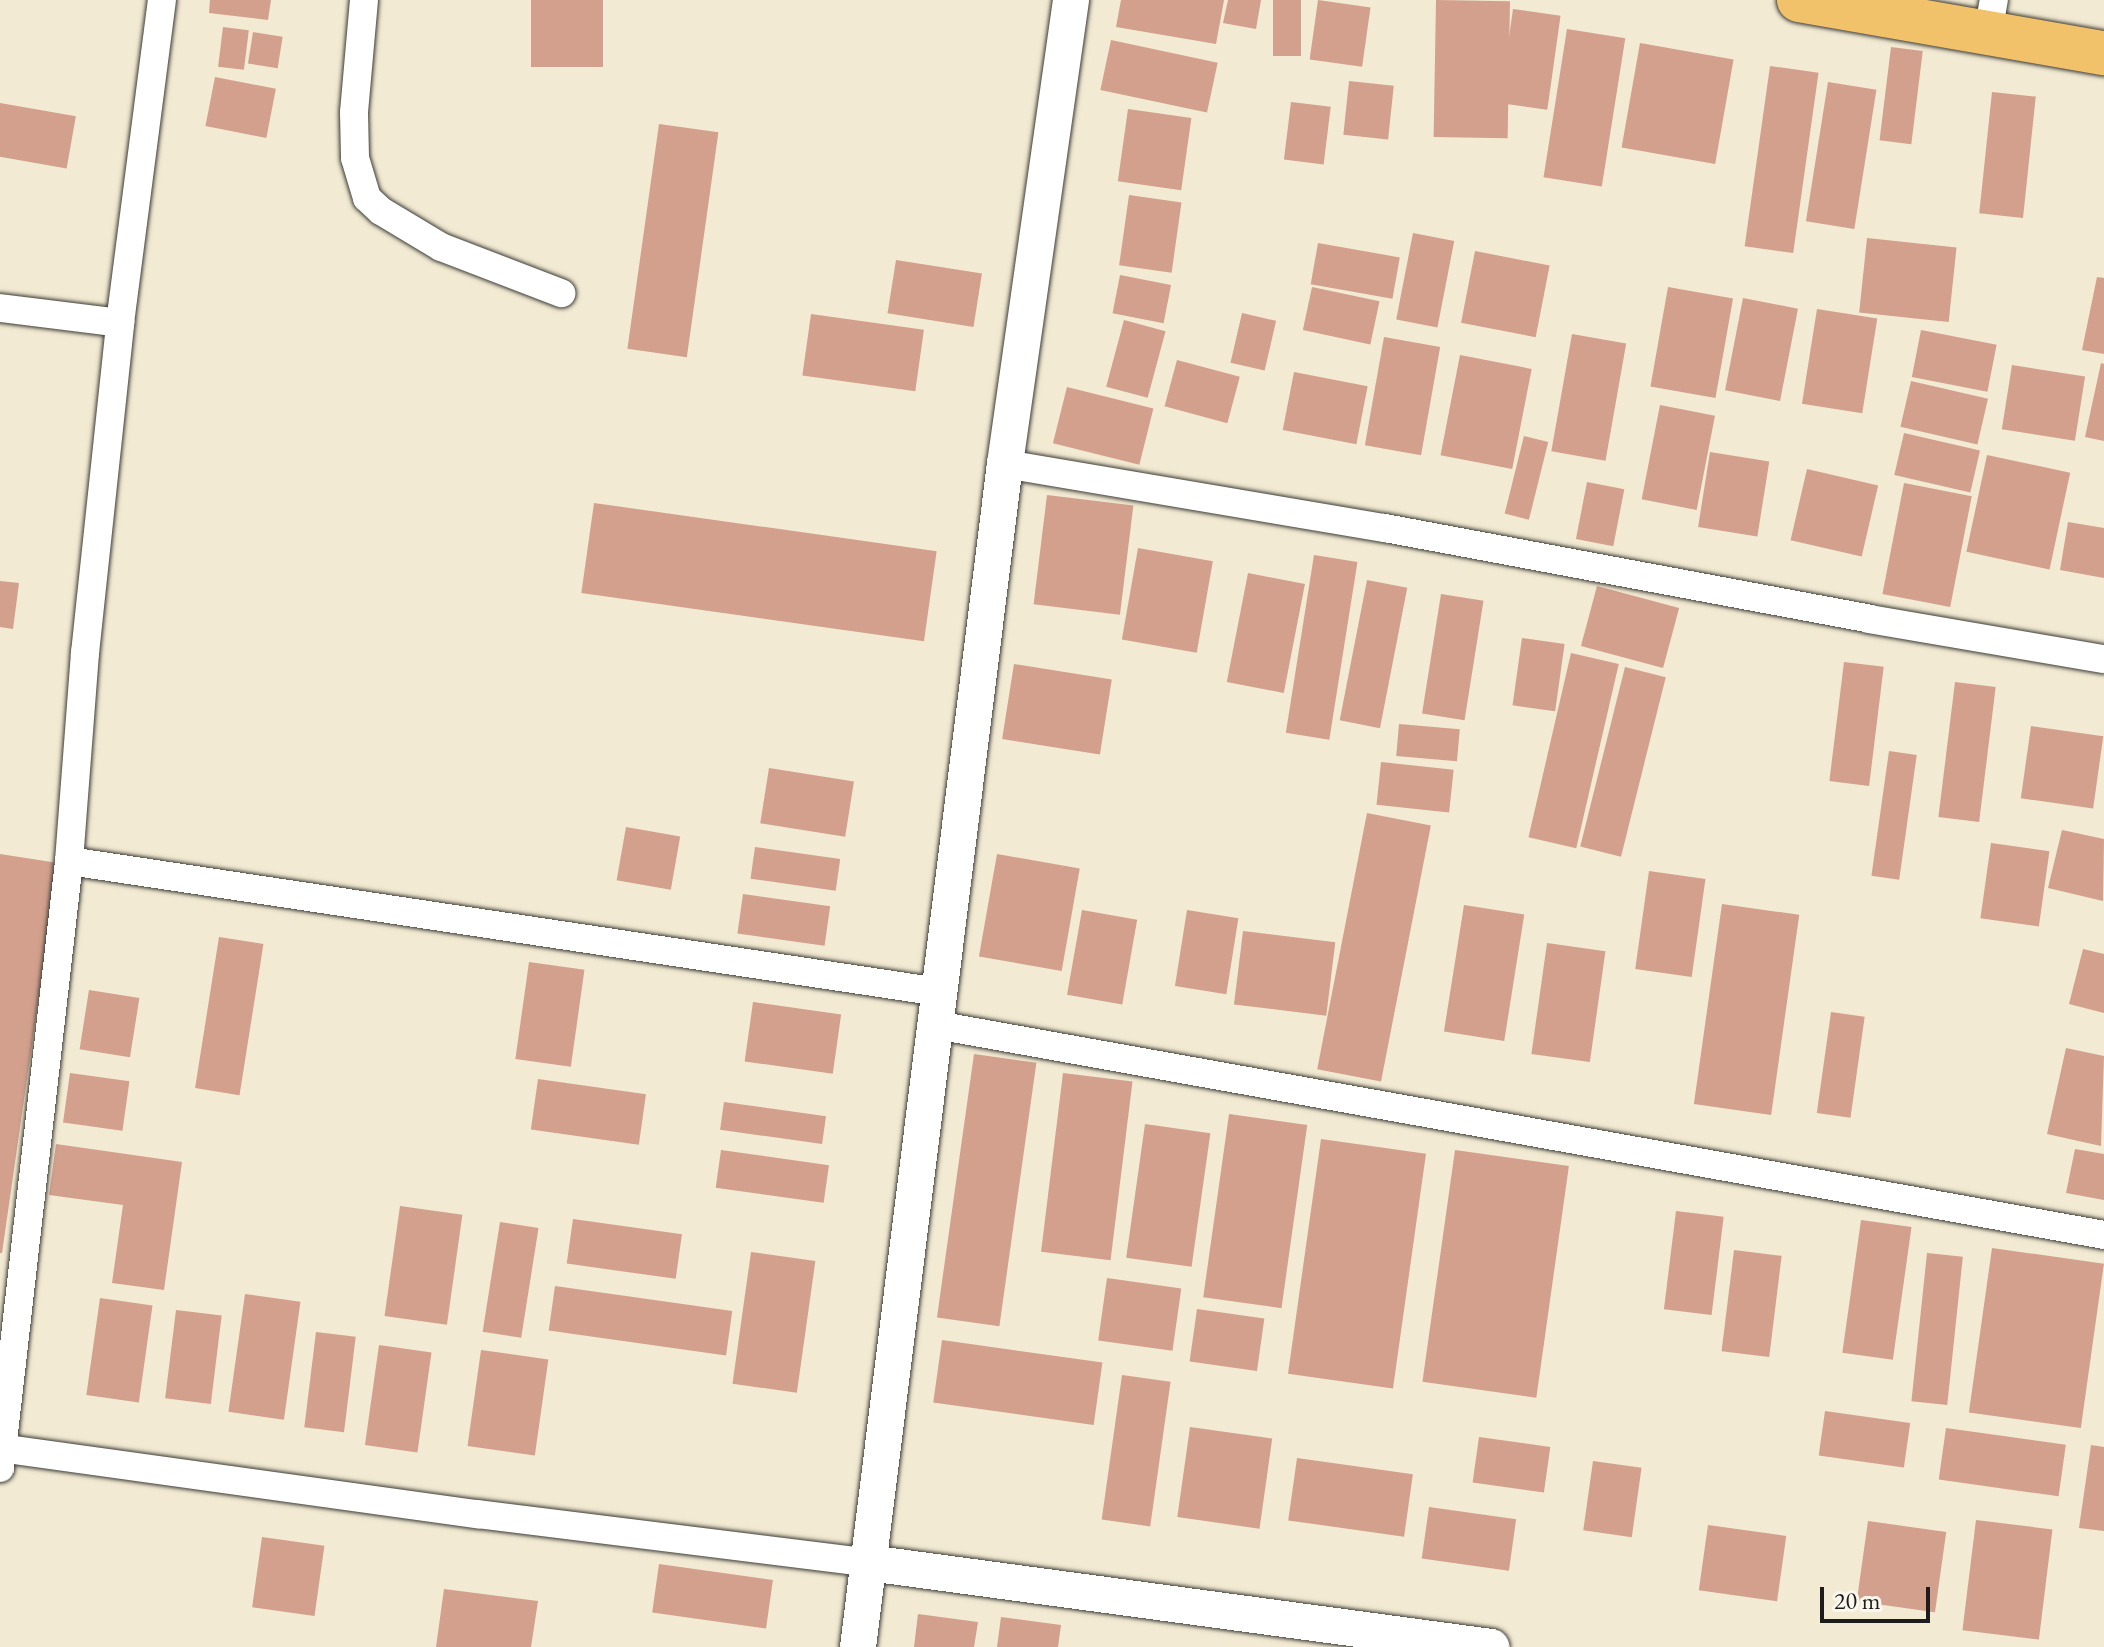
<!DOCTYPE html>
<html>
<head>
<meta charset="utf-8">
<style>
  body { margin:0 }
  #map { position:relative; width:2104px; height:1647px; overflow:hidden; background:#f2ead2; font-family:"EB Garamond",serif }
  div>[style] { position:absolute }
  [style*='--x'] { left:calc(var(--x)*1px); top:calc(var(--y)*1px); width:calc(var(--w)*1px); rotate:calc(var(--a)*1deg) }
  .building>* { inset:0; background:#d2a08d; transform-origin:0 0 }
  .roads { filter:drop-shadow(0 0 2px #3c3b37) drop-shadow(0 0 2px #3c3b37) }
  .minor>* { height:28px; margin:-14px; padding:0 14px; transform-origin:14px; border-radius:14px; background:#fff }
  .tertiary>* { height:36px; margin:-18px; padding:0 18px; transform-origin:18px; border-radius:18px; background:#fff }
  .trunk>* { height:44px; margin:-22px; padding:0 22px; transform-origin:22px; border-radius:22px; background:#f2c26a }
  span { translate:-50% -50%; white-space:nowrap; text-align:center; line-height:1.15; -webkit-text-stroke:7px #fbf7ec; paint-order:stroke }
  .scale { position:absolute; left:1820px; top:1587px; width:110px; height:36px; box-sizing:border-box; border:4px solid #1c1c1c; border-top:0; padding-left:10px; font-size:24px; line-height:28px; white-space:nowrap; color:#1c1c1c; -webkit-text-stroke:6px #fbf7ec; paint-order:stroke }
</style>
</head>
<body>
<div id="map">
  <div class="building">
    <div style="clip-path:polygon(210px 0,271px 0,268px 20px,209px 13px)"></div>
    <div style="left:531px;top:0;width:72px;height:67px"></div>
    <div style="clip-path:polygon(1121px 0,1224px 0,1216px 44px,1116px 27px)"></div>
    <div style="clip-path:polygon(1228px 0,1261px 0,1256px 29px,1223px 23px)"></div>
    <div style="left:1273px;top:0;width:28px;height:56px"></div>
    <div style="left:1318px;top:0;width:53px;height:60px;rotate:8deg"></div>
    <div style="left:1436px;top:0;width:74px;height:137px;rotate:1deg"></div>
    <div style="left:1513px;top:9px;width:48px;height:95px;rotate:8deg"></div>
    <div style="left:223px;top:27px;width:26px;height:40px;rotate:7deg"></div>
    <div style="left:1567px;top:29px;width:59px;height:150px;rotate:9deg"></div>
    <div style="left:253px;top:32px;width:30px;height:32px;rotate:9deg"></div>
    <div style="left:1111px;top:40px;width:109px;height:51px;rotate:12deg"></div>
    <div style="left:1640px;top:43px;width:95px;height:106px;rotate:10deg"></div>
    <div style="left:1891px;top:47px;width:32px;height:94px;rotate:7deg"></div>
    <div style="left:1770px;top:66px;width:49px;height:182px;rotate:8deg"></div>
    <div style="left:215px;top:77px;width:62px;height:50px;rotate:11deg"></div>
    <div style="left:1349px;top:81px;width:45px;height:54px;rotate:6deg"></div>
    <div style="left:1828px;top:82px;width:49px;height:141px;rotate:9deg"></div>
    <div style="left:1992px;top:92px;width:44px;height:122px;rotate:6deg"></div>
    <div style="left:1291px;top:102px;width:40px;height:58px;rotate:7deg"></div>
    <div style="left:0;top:103px;width:77px;height:53px;rotate:10deg"></div>
    <div style="left:1128px;top:109px;width:64px;height:73px;rotate:8deg"></div>
    <div style="left:659px;top:124px;width:60px;height:227px;rotate:8deg"></div>
    <div style="left:1129px;top:195px;width:53px;height:71px;rotate:8deg"></div>
    <div style="left:1413px;top:233px;width:42px;height:88px;rotate:11deg"></div>
    <div style="left:1867px;top:238px;width:90px;height:75px;rotate:6deg"></div>
    <div style="left:1318px;top:243px;width:83px;height:42px;rotate:10deg"></div>
    <div style="left:1475px;top:251px;width:76px;height:73px;rotate:11deg"></div>
    <div style="left:896px;top:260px;width:87px;height:54px;rotate:9deg"></div>
    <div style="left:1120px;top:275px;width:52px;height:39px;rotate:11deg"></div>
    <div style="clip-path:polygon(2097px 277px,2104px 278px,2104px 354px,2082px 350px)"></div>
    <div style="left:1312px;top:287px;width:69px;height:44px;rotate:12deg"></div>
    <div style="left:1668px;top:287px;width:66px;height:101px;rotate:10deg"></div>
    <div style="left:1743px;top:298px;width:56px;height:94px;rotate:11deg"></div>
    <div style="left:1817px;top:309px;width:61px;height:96px;rotate:9deg"></div>
    <div style="left:1242px;top:313px;width:35px;height:51px;rotate:13deg"></div>
    <div style="left:811px;top:314px;width:114px;height:62px;rotate:8deg"></div>
    <div style="left:1124px;top:320px;width:43px;height:69px;rotate:15deg"></div>
    <div style="left:1921px;top:330px;width:77px;height:48px;rotate:11deg"></div>
    <div style="left:1572px;top:334px;width:55px;height:119px;rotate:10deg"></div>
    <div style="left:1384px;top:337px;width:57px;height:110px;rotate:10deg"></div>
    <div style="left:1460px;top:355px;width:73px;height:102px;rotate:11deg"></div>
    <div style="left:1177px;top:360px;width:65px;height:48px;rotate:15deg"></div>
    <div style="clip-path:polygon(2101px 363px,2104px 364px,2104px 441px,2085px 437px)"></div>
    <div style="left:2012px;top:365px;width:74px;height:65px;rotate:9deg"></div>
    <div style="left:1294px;top:372px;width:75px;height:59px;rotate:11deg"></div>
    <div style="left:1911px;top:381px;width:79px;height:47px;rotate:13deg"></div>
    <div style="left:1067px;top:387px;width:89px;height:58px;rotate:14deg"></div>
    <div style="left:1660px;top:405px;width:56px;height:96px;rotate:11deg"></div>
    <div style="left:1904px;top:433px;width:78px;height:43px;rotate:13deg"></div>
    <div style="left:1524px;top:436px;width:25px;height:80px;rotate:14deg"></div>
    <div style="left:1710px;top:452px;width:60px;height:76px;rotate:9deg"></div>
    <div style="left:1987px;top:455px;width:85px;height:99px;rotate:12deg"></div>
    <div style="left:1807px;top:469px;width:73px;height:73px;rotate:13deg"></div>
    <div style="left:1587px;top:482px;width:38px;height:58px;rotate:11deg"></div>
    <div style="left:1904px;top:483px;width:69px;height:113px;rotate:11deg"></div>
    <div style="left:1047px;top:495px;width:87px;height:110px;rotate:7deg"></div>
    <div style="left:594px;top:503px;width:346px;height:91px;rotate:8deg"></div>
    <div style="clip-path:polygon(2068px 522px,2104px 528px,2104px 578px,2060px 570px)"></div>
    <div style="left:1138px;top:548px;width:76px;height:93px;rotate:10deg"></div>
    <div style="left:1314px;top:555px;width:44px;height:180px;rotate:9deg"></div>
    <div style="left:1248px;top:573px;width:58px;height:111px;rotate:11deg"></div>
    <div style="left:1367px;top:580px;width:41px;height:143px;rotate:11deg"></div>
    <div style="clip-path:polygon(0 581px,19px 583px,13px 629px,0 627px)"></div>
    <div style="left:1597px;top:586px;width:85px;height:62px;rotate:15deg"></div>
    <div style="left:1441px;top:594px;width:43px;height:121px;rotate:9deg"></div>
    <div style="left:1522px;top:638px;width:43px;height:68px;rotate:8deg"></div>
    <div style="left:1571px;top:653px;width:49px;height:189px;rotate:13deg"></div>
    <div style="left:1844px;top:662px;width:40px;height:120px;rotate:7deg"></div>
    <div style="left:1014px;top:664px;width:99px;height:76px;rotate:9deg"></div>
    <div style="left:1625px;top:667px;width:42px;height:185px;rotate:14deg"></div>
    <div style="left:1955px;top:682px;width:41px;height:136px;rotate:7deg"></div>
    <div style="left:1399px;top:724px;width:61px;height:32px;rotate:5deg"></div>
    <div style="left:2031px;top:726px;width:73px;height:73px;rotate:8deg"></div>
    <div style="left:1889px;top:751px;width:28px;height:126px;rotate:8deg"></div>
    <div style="left:1381px;top:762px;width:73px;height:43px;rotate:6deg"></div>
    <div style="left:769px;top:768px;width:86px;height:56px;rotate:9deg"></div>
    <div style="left:1367px;top:813px;width:65px;height:261px;rotate:11deg"></div>
    <div style="left:626px;top:827px;width:55px;height:54px;rotate:10deg"></div>
    <div style="clip-path:polygon(2062px 830px,2104px 839px,2103px 901px,2048px 888px)"></div>
    <div style="left:1991px;top:843px;width:59px;height:76px;rotate:8deg"></div>
    <div style="left:755px;top:847px;width:86px;height:32px;rotate:8deg"></div>
    <div style="clip-path:polygon(0 854px,58px 863px,2px 1253px,0 1253px)"></div>
    <div style="left:997px;top:854px;width:84px;height:104px;rotate:10deg"></div>
    <div style="left:1649px;top:871px;width:57px;height:99px;rotate:8deg"></div>
    <div style="left:743px;top:894px;width:88px;height:40px;rotate:8deg"></div>
    <div style="left:1722px;top:904px;width:78px;height:202px;rotate:8deg"></div>
    <div style="left:1464px;top:905px;width:61px;height:128px;rotate:9deg"></div>
    <div style="left:1082px;top:910px;width:56px;height:86px;rotate:10deg"></div>
    <div style="left:1187px;top:910px;width:52px;height:77px;rotate:9deg"></div>
    <div style="left:1243px;top:931px;width:93px;height:74px;rotate:7deg"></div>
    <div style="left:219px;top:937px;width:45px;height:153px;rotate:9deg"></div>
    <div style="left:1547px;top:943px;width:59px;height:112px;rotate:8deg"></div>
    <div style="clip-path:polygon(2083px 949px,2104px 954px,2104px 1013px,2069px 1004px)"></div>
    <div style="left:529px;top:962px;width:56px;height:98px;rotate:8deg"></div>
    <div style="left:89px;top:990px;width:51px;height:60px;rotate:9deg"></div>
    <div style="left:753px;top:1002px;width:89px;height:60px;rotate:8deg"></div>
    <div style="left:1831px;top:1012px;width:34px;height:102px;rotate:8deg"></div>
    <div style="clip-path:polygon(2066px 1048px,2104px 1056px,2101px 1146px,2047px 1134px)"></div>
    <div style="left:974px;top:1054px;width:63px;height:266px;rotate:8deg"></div>
    <div style="left:70px;top:1073px;width:60px;height:50px;rotate:8deg"></div>
    <div style="left:1063px;top:1073px;width:70px;height:180px;rotate:7deg"></div>
    <div style="left:538px;top:1079px;width:109px;height:51px;rotate:8deg"></div>
    <div style="left:724px;top:1102px;width:103px;height:28px;rotate:8deg"></div>
    <div style="left:1229px;top:1114px;width:79px;height:185px;rotate:8deg"></div>
    <div style="left:1145px;top:1124px;width:66px;height:135px;rotate:8deg"></div>
    <div style="left:1321px;top:1139px;width:106px;height:237px;rotate:8deg"></div>
    <div style="clip-path:polygon(56px 1144px,182px 1162px,164px 1290px,112px 1283px,123px 1205px,49px 1195px)"></div>
    <div style="clip-path:polygon(2075px 1149px,2104px 1154px,2104px 1200px,2066px 1193px)"></div>
    <div style="left:721px;top:1150px;width:109px;height:38px;rotate:8deg"></div>
    <div style="left:1455px;top:1150px;width:115px;height:234px;rotate:8deg"></div>
    <div style="left:400px;top:1206px;width:63px;height:111px;rotate:8deg"></div>
    <div style="left:1676px;top:1211px;width:48px;height:99px;rotate:7deg"></div>
    <div style="left:573px;top:1219px;width:110px;height:45px;rotate:8deg"></div>
    <div style="left:1861px;top:1220px;width:51px;height:134px;rotate:8deg"></div>
    <div style="left:500px;top:1222px;width:39px;height:111px;rotate:9deg"></div>
    <div style="left:1992px;top:1248px;width:113px;height:166px;rotate:8deg"></div>
    <div style="left:1734px;top:1250px;width:48px;height:102px;rotate:7deg"></div>
    <div style="left:751px;top:1252px;width:65px;height:133px;rotate:8deg"></div>
    <div style="left:1927px;top:1253px;width:36px;height:149px;rotate:6deg"></div>
    <div style="left:1107px;top:1278px;width:75px;height:63px;rotate:8deg"></div>
    <div style="left:555px;top:1286px;width:179px;height:45px;rotate:8deg"></div>
    <div style="left:245px;top:1294px;width:56px;height:119px;rotate:8deg"></div>
    <div style="left:100px;top:1298px;width:53px;height:98px;rotate:8deg"></div>
    <div style="left:1197px;top:1309px;width:68px;height:53px;rotate:8deg"></div>
    <div style="left:176px;top:1310px;width:46px;height:89px;rotate:7deg"></div>
    <div style="left:316px;top:1332px;width:40px;height:96px;rotate:7deg"></div>
    <div style="left:942px;top:1340px;width:162px;height:63px;rotate:8deg"></div>
    <div style="left:379px;top:1345px;width:53px;height:101px;rotate:8deg"></div>
    <div style="left:481px;top:1350px;width:68px;height:97px;rotate:8deg"></div>
    <div style="left:1122px;top:1375px;width:49px;height:146px;rotate:8deg"></div>
    <div style="left:1825px;top:1411px;width:86px;height:45px;rotate:8deg"></div>
    <div style="left:1190px;top:1427px;width:83px;height:91px;rotate:8deg"></div>
    <div style="left:1946px;top:1428px;width:121px;height:52px;rotate:8deg"></div>
    <div style="left:1479px;top:1437px;width:72px;height:46px;rotate:8deg"></div>
    <div style="clip-path:polygon(2091px 1445px,2104px 1447px,2104px 1531px,2079px 1528px)"></div>
    <div style="left:1297px;top:1458px;width:117px;height:63px;rotate:8deg"></div>
    <div style="left:1593px;top:1461px;width:49px;height:70px;rotate:8deg"></div>
    <div style="left:1429px;top:1507px;width:88px;height:52px;rotate:8deg"></div>
    <div style="left:1976px;top:1520px;width:77px;height:111px;rotate:7deg"></div>
    <div style="left:1868px;top:1521px;width:79px;height:81px;rotate:8deg"></div>
    <div style="left:1708px;top:1525px;width:79px;height:66px;rotate:8deg"></div>
    <div style="left:262px;top:1537px;width:63px;height:71px;rotate:8deg"></div>
    <div style="left:659px;top:1564px;width:115px;height:49px;rotate:8deg"></div>
    <div style="clip-path:polygon(444px 1589px,538px 1601px,531px 1647px,436px 1647px)"></div>
    <div style="clip-path:polygon(918px 1614px,978px 1622px,974px 1647px,914px 1647px)"></div>
    <div style="clip-path:polygon(1001px 1617px,1061px 1625px,1058px 1647px,997px 1647px)"></div>
  </div>
  <div class="roads">
    <div class="minor">
      <div style="--x:364;--y:0;--w:113;--a:95.1"></div>
      <div style="--x:354;--y:113;--w:45;--a:88.7"></div>
      <div style="--x:355;--y:158;--w:42;--a:73.3"></div>
      <div style="--x:367;--y:198;--w:19;--a:43"></div>
      <div style="--x:381;--y:211;--w:70;--a:31"></div>
      <div style="--x:441;--y:247;--w:129;--a:21"></div>
      <div style="--x:1988;--y:33;--w:34;--a:-80"></div>
      <div style="--x:0;--y:308;--w:121;--a:7.1"></div>
      <div style="--x:1005;--y:464;--w:385;--a:9.6"></div>
      <div style="--x:1385;--y:528;--w:492;--a:10.6"></div>
      <div style="--x:1869;--y:619;--w:238;--a:9.7"></div>
      <div style="--x:69;--y:861;--w:880;--a:8.56"></div>
      <div style="--x:936;--y:1025;--w:1187;--a:10.19"></div>
      <div style="--x:0;--y:1448;--w:483;--a:7.9"></div>
      <div style="--x:478;--y:1514;--w:394;--a:7.1"></div>
      <div style="--x:0;--y:1468;--w:611;--a:-83.51"></div>
      <div style="--x:69;--y:861;--w:209;--a:-85.6"></div>
      <div style="--x:85;--y:653;--w:332;--a:-83.9"></div>
      <div style="--x:120;--y:323;--w:326;--a:-82.6"></div>
    </div>
    <div class="tertiary">
      <div style="--x:869;--y:1563;--w:628;--a:7.69"></div>
      <div style="--x:858;--y:1647;--w:1192;--a:-82.92"></div>
      <div style="--x:1005;--y:464;--w:469;--a:-81.9"></div>
    </div>
    <div class="trunk">
      <div style="--x:1799;--y:0;--w:310;--a:9.9"></div>
    </div>
  </div>
  <div class="scale">20 m</div>
</div>
</body>
</html>
